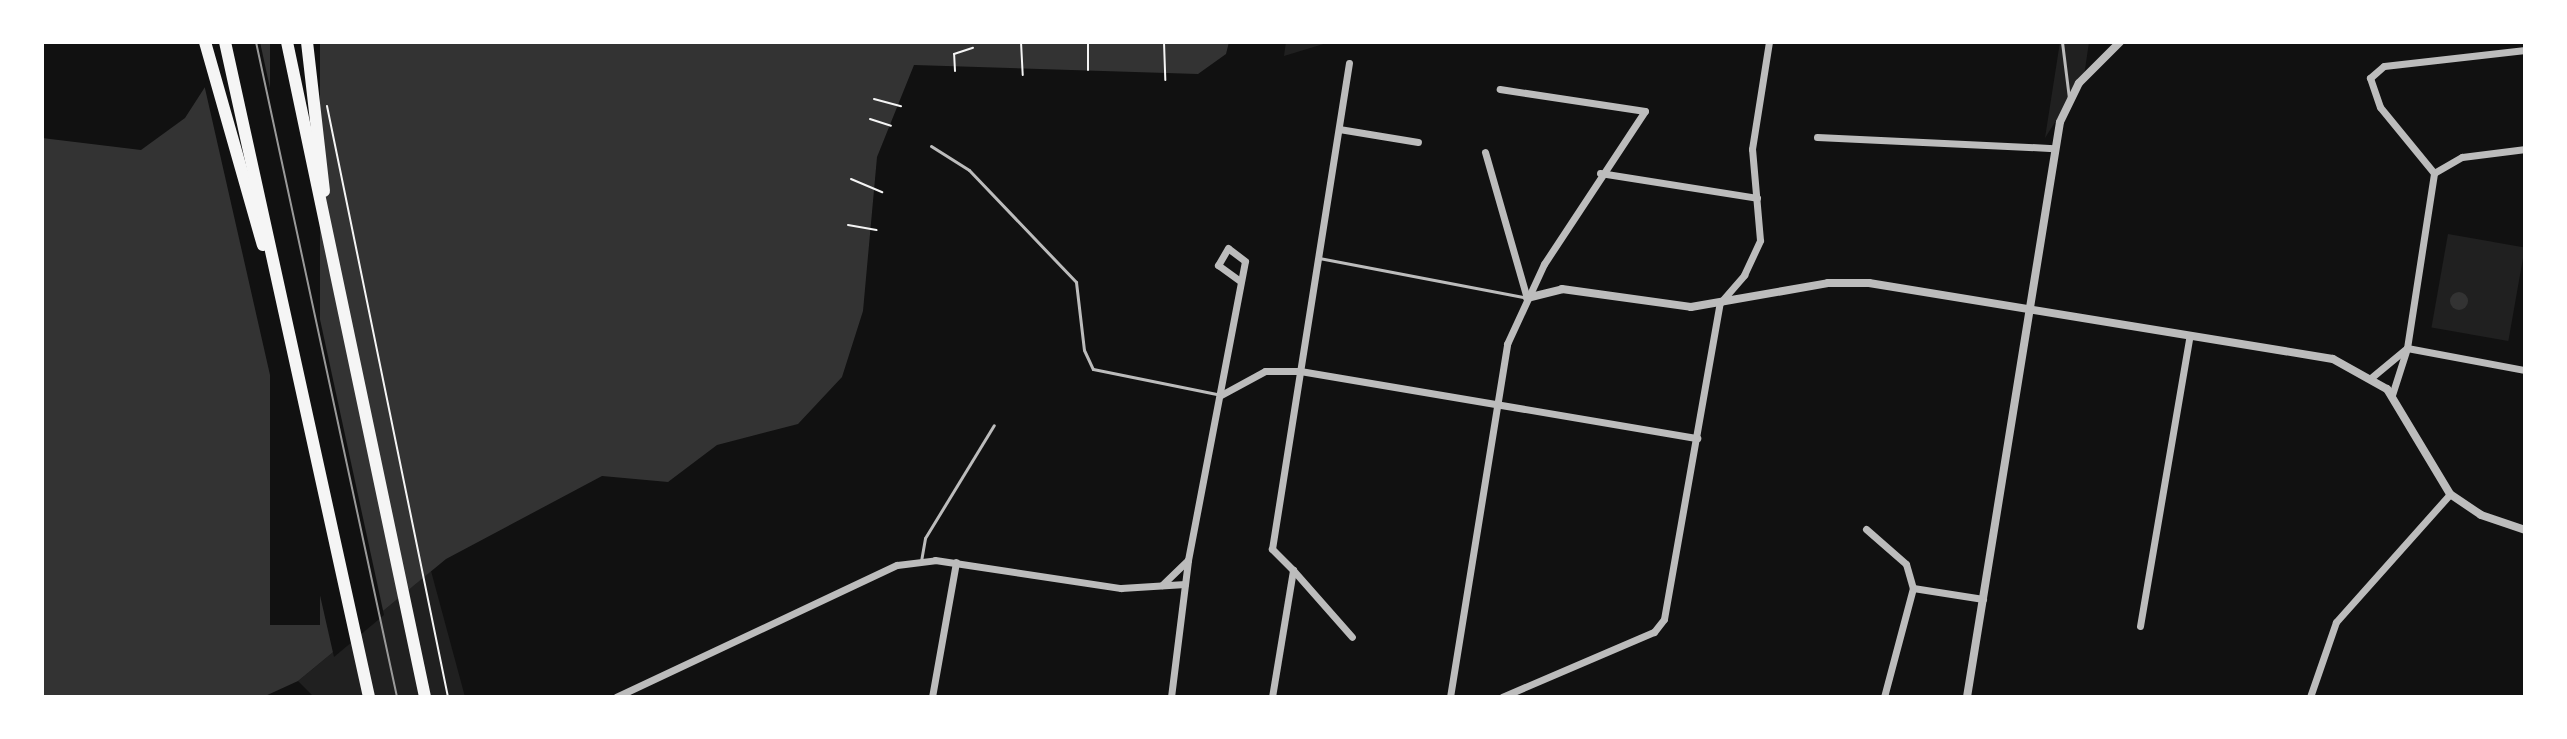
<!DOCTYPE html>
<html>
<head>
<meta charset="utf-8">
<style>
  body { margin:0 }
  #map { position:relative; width:2567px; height:739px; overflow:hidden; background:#111; font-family:"IBM Plex Sans",sans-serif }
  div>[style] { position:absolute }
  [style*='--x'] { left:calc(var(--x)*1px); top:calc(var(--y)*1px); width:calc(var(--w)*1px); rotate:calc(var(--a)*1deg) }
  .green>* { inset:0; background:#202020; transform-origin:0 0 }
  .water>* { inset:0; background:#333 }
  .round { border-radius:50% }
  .pier>* { inset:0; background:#111; transform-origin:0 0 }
  .path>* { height:2px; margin:-1px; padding:0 1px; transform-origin:1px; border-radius:1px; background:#f5f5f5 }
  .service>* { height:3px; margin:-1.5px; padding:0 1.5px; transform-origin:1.5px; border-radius:1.5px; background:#bcbcbc }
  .minor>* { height:7px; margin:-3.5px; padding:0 3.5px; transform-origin:3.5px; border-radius:3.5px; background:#bcbcbc }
  .tertiary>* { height:8px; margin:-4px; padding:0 4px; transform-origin:4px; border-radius:4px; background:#bcbcbc }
  .motorway>* { height:12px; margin:-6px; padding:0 6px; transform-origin:6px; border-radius:6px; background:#f5f5f5 }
  .tram>* { height:2px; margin:-1px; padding:0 1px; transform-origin:1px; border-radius:1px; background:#9a9a9a }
  span { translate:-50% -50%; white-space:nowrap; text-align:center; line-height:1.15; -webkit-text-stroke:7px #fff; paint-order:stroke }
  .frame { position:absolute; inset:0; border:44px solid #fff; pointer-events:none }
</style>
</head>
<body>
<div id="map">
  <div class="green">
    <div style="clip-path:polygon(1286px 42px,1330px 42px,1284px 56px)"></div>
    <div style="clip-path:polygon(2060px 42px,2089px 42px,2084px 76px,2045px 138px)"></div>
    <div style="left:2448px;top:234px;width:78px;height:95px;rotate:10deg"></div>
    <div style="clip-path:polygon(431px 571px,465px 697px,314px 697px,298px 681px)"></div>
  </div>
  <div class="water">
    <div style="clip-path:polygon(234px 42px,1229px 42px,1226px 54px,1198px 74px,914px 65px,877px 157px,863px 311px,842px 377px,798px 424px,717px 445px,668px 482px,602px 476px,446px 559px,298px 681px,263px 697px,42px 697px,42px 138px,141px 150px,185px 118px)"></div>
    <div class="round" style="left:2450px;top:292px;width:18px;height:18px"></div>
  </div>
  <div class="pier">
    <div style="clip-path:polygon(230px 42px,260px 42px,384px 615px,334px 657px,204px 84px)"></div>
    <div style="left:270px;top:42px;width:50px;height:583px"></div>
  </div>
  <div class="path">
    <div style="--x:1021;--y:42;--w:33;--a:87"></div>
    <div style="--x:1164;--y:42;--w:38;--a:88"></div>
    <div style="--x:1088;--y:70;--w:28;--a:-90"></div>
    <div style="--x:955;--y:71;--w:17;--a:-93"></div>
    <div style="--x:954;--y:54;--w:20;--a:-18"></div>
    <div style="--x:874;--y:99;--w:28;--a:15"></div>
    <div style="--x:327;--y:106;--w:603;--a:78.43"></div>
    <div style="--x:870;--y:119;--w:22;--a:18"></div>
    <div style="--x:851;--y:179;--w:34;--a:23"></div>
    <div style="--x:848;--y:225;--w:29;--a:10"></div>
  </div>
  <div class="service">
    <div style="--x:2062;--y:42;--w:56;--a:82.9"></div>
    <div style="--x:931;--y:146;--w:45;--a:32.3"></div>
    <div style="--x:969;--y:170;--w:155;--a:46.3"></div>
    <div style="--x:1076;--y:282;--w:68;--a:83.3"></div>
    <div style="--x:1084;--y:350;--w:21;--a:65"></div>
    <div style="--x:1093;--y:369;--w:126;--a:11.4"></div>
    <div style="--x:1319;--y:258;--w:209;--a:10.8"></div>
    <div style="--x:921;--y:561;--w:23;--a:-80"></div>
    <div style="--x:925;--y:538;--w:132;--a:-58.6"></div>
  </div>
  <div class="minor">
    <div style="--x:1339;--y:129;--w:80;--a:9.3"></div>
    <div style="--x:1817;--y:137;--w:237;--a:2.7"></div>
    <div style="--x:1485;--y:152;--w:152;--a:74"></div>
    <div style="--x:1600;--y:173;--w:159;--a:9"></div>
    <div style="--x:2434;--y:173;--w:85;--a:-129.3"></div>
    <div style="--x:2380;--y:107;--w:31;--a:-109"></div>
    <div style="--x:2370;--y:78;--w:18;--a:-41"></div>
    <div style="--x:2384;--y:66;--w:142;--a:-6.5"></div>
    <div style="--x:2434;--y:173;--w:32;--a:-30"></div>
    <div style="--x:2462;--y:157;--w:64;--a:-7.2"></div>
    <div style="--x:2372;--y:377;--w:45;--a:-39.6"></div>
    <div style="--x:2407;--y:348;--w:120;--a:10.6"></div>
    <div style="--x:1221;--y:395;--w:50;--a:-28.6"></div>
    <div style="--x:1265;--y:371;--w:35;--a:0"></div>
    <div style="--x:1300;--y:371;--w:403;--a:9.6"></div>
    <div style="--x:2392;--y:395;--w:49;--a:-72.3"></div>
    <div style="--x:2407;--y:348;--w:177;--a:-81.2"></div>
    <div style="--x:1866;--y:529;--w:53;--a:41.2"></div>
    <div style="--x:1906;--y:564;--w:25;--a:74"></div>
    <div style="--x:1913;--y:588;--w:113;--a:104.9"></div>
    <div style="--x:1293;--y:570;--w:89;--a:48.6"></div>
    <div style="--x:1162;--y:585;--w:36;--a:-44"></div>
    <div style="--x:1913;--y:588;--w:71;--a:8.9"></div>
    <div style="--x:2140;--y:626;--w:295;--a:-80.3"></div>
    <div style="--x:616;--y:697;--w:310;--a:-25.2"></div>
    <div style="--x:897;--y:565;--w:38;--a:-7"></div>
    <div style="--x:935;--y:560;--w:188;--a:8.6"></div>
    <div style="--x:1121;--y:588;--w:64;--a:-3.6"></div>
    <div style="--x:932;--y:697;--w:137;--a:-79.9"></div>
    <div style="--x:1171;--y:697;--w:138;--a:-82.9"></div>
    <div style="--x:1188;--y:560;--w:304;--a:-79.2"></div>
    <div style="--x:1245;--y:261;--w:21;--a:-143"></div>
    <div style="--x:1228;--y:248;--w:20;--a:120"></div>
    <div style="--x:1218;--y:265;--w:26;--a:36"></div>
    <div style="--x:1272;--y:697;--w:129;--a:-80.6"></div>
    <div style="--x:1293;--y:570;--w:30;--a:-135"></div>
    <div style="--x:1272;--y:549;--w:492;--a:-81"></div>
    <div style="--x:1450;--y:697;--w:358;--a:-80.8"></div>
    <div style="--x:1507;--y:344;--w:88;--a:-65.2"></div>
    <div style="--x:1544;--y:264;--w:183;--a:-56.6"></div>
    <div style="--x:1645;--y:111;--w:147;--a:-171.4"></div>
    <div style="--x:1502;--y:697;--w:165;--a:-23.2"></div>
    <div style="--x:1654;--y:632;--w:16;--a:-52"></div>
    <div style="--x:1664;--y:619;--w:321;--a:-80"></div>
    <div style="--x:1720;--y:303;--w:37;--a:-49"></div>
    <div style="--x:1744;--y:275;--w:38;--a:-65"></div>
    <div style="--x:1760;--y:240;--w:91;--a:-95"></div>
    <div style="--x:1752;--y:149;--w:108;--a:-81"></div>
    <div style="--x:2310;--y:697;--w:79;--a:-70.9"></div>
    <div style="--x:2336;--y:622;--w:171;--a:-48.3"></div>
  </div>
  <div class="tertiary">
    <div style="--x:1527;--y:298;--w:36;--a:-14"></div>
    <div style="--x:1562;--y:289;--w:130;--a:7.9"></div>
    <div style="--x:1691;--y:307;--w:139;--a:-9.9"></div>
    <div style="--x:1828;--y:283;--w:41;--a:0"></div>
    <div style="--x:1869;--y:283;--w:470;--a:9.3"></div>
    <div style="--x:2333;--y:359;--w:62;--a:29.1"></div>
    <div style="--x:2387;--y:389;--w:122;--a:59"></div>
    <div style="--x:2450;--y:494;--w:37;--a:34"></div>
    <div style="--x:2481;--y:515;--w:46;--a:18.8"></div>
    <div style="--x:1967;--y:697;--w:582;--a:-80.81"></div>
    <div style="--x:2060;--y:122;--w:43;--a:-64"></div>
    <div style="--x:2079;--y:83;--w:58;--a:-45"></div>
  </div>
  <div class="motorway">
    <div style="--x:205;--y:42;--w:211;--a:74.1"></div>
    <div style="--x:225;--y:42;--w:671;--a:77.6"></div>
    <div style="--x:287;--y:42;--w:669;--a:78.1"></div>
    <div style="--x:307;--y:42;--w:150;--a:83.5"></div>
  </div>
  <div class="tram">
    <div style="--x:256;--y:42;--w:670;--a:77.85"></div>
  </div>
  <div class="frame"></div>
</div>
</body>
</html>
